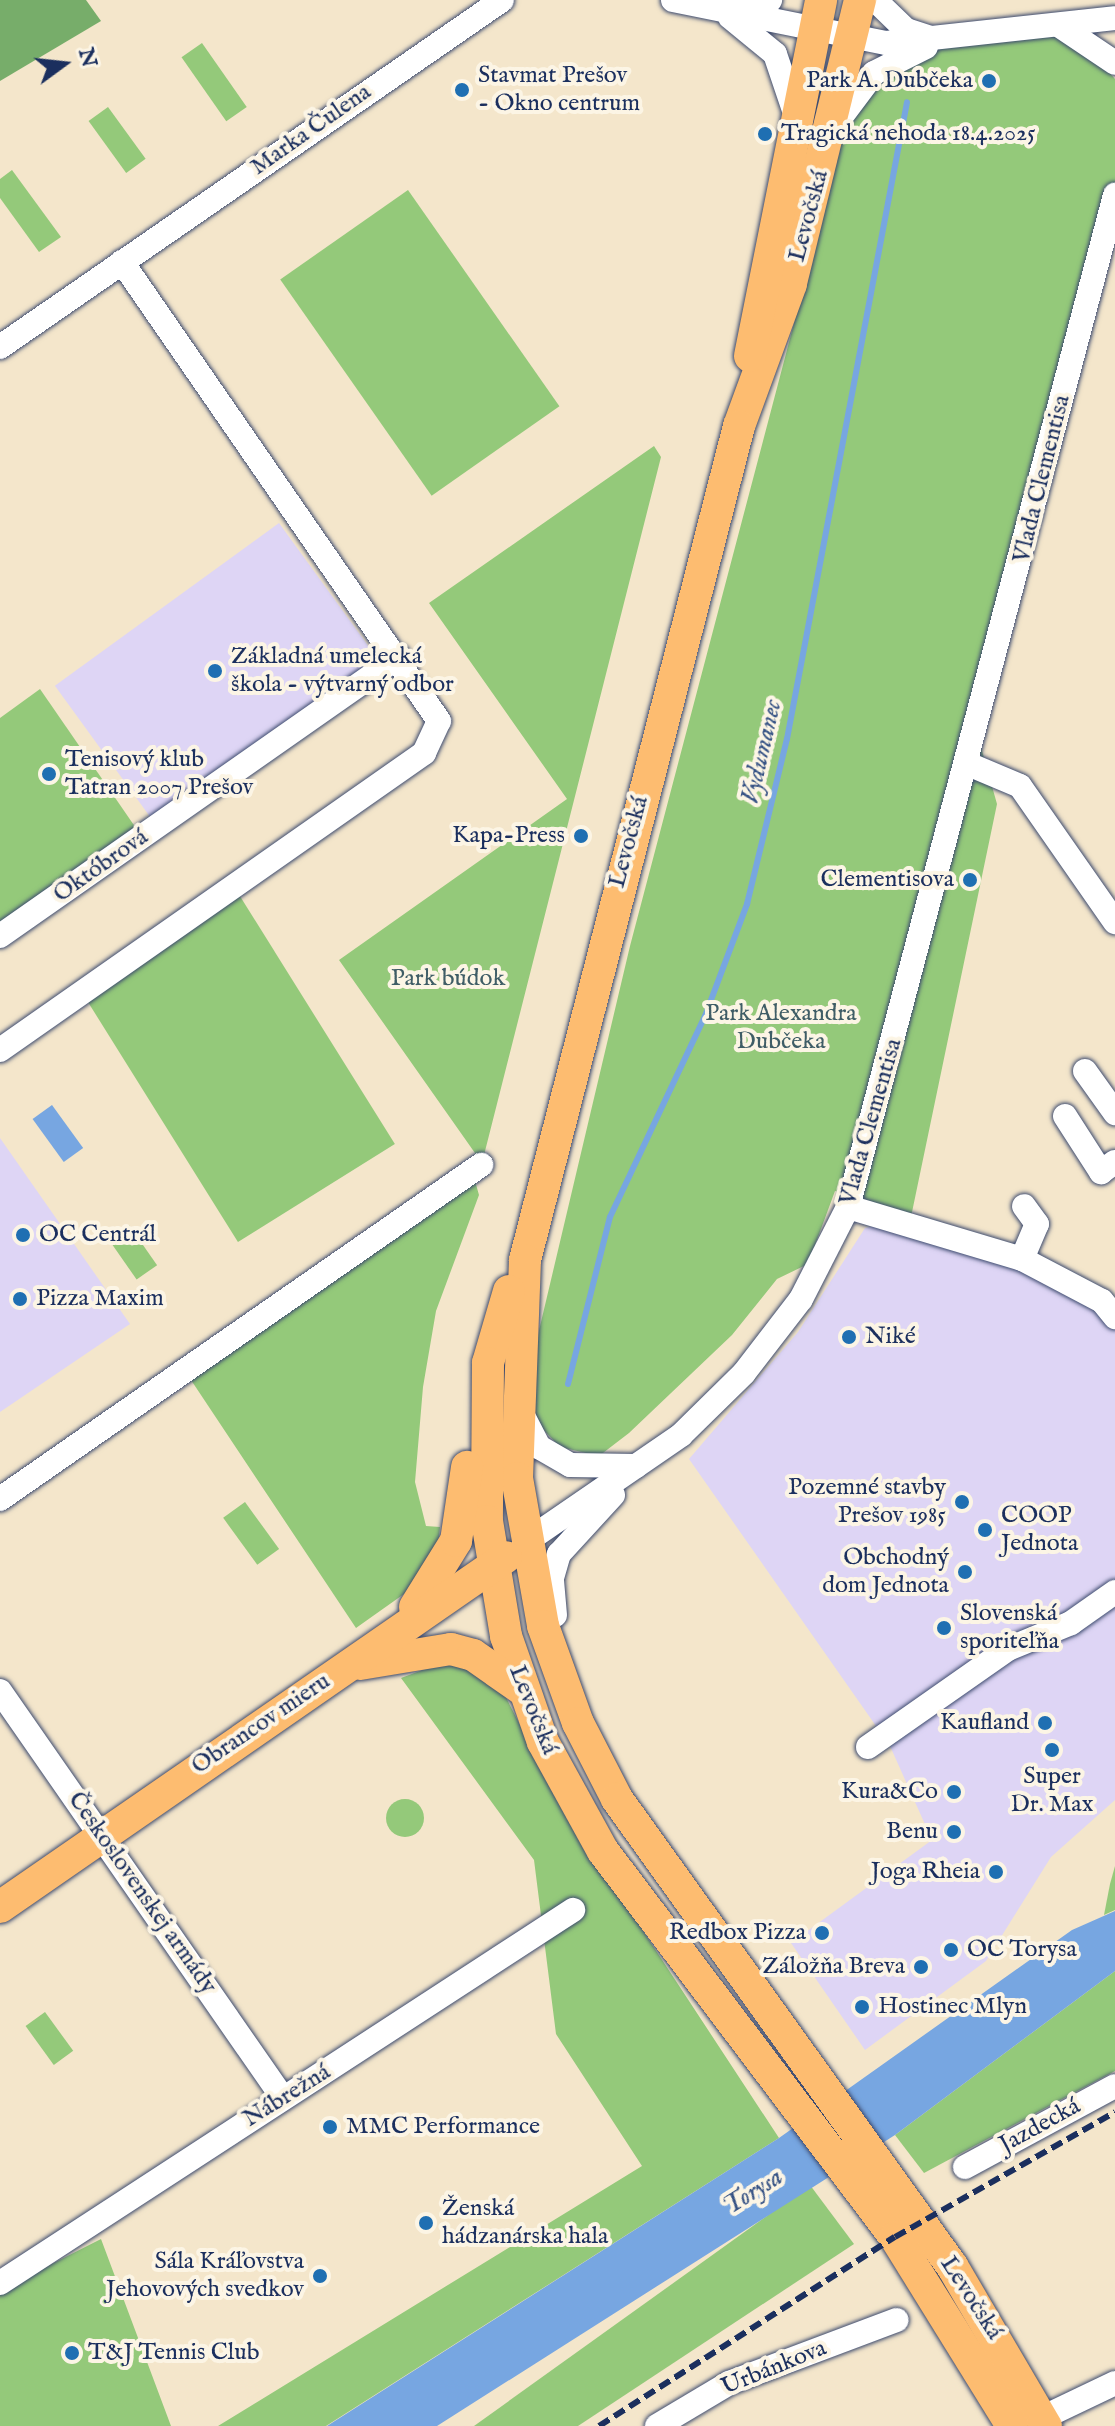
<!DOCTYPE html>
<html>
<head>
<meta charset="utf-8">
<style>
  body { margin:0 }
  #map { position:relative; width:1115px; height:2426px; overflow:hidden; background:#f4e6cb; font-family:"IM FELL English",serif }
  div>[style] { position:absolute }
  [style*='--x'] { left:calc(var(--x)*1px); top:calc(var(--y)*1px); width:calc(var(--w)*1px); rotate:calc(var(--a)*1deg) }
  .built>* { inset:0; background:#ded5f5; transform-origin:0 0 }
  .green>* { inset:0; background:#94c97a; transform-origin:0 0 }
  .round { border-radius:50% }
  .forest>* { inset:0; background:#77ad6a }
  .water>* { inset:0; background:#77a6e1; transform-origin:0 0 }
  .stream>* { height:6px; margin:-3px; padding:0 3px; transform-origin:3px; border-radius:3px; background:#77a6e1 }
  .roads { filter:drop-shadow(0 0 2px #3c4a6e) drop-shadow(0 0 2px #3c4a6e) }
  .minor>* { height:24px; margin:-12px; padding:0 12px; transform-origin:12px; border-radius:12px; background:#fff }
  .major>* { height:32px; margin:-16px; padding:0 16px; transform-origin:16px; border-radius:16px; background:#fdbc70 }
  .rail>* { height:6px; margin-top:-3px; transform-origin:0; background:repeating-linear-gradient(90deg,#1b2f5e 0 12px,transparent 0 18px) }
  .dots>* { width:22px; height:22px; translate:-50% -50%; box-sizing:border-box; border:4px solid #fcf5e5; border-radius:50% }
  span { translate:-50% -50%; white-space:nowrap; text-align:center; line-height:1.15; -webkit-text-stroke:8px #fcf5e5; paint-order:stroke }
  .poi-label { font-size:24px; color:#1b2f5e }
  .left { translate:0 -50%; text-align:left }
  .right { translate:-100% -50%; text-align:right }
  .street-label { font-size:24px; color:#1b2f5e }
  .park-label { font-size:24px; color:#3f5d66 }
  .water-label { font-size:26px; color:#375385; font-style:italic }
  .north { position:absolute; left:24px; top:24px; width:80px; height:80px; -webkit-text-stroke:6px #fcf5e5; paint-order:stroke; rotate:75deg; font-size:22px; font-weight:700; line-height:32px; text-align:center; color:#1b2f5e }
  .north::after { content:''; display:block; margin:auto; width:28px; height:36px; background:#1b2f5e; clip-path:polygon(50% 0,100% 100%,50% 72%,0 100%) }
</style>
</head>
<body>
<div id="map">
  <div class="built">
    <div style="left:279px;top:523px;width:168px;height:277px;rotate:54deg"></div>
    <div style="clip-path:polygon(0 1138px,130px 1324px,0 1412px)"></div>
    <div style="clip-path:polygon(911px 1217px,1115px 1312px,1115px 1800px,1051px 1857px,986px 1961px,865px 2050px,791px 1943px,932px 1840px,890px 1746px,689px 1459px,798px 1332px,865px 1228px)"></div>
  </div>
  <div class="green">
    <div style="clip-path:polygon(1044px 21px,1089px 49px,1115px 79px,1115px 191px,977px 733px,997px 804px,911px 1217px,835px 1191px,808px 1264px,777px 1279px,732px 1335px,629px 1433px,599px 1456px,560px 1447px,536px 1422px,528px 1377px,630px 946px,852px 103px,934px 48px)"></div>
    <div style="left:202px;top:43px;width:78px;height:25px;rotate:55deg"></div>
    <div style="left:108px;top:107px;width:64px;height:24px;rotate:54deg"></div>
    <div style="clip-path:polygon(12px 170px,61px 237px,39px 252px,0 198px,0 179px)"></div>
    <div style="left:408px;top:190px;width:264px;height:156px;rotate:55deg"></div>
    <div style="clip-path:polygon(654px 446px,661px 457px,482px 1163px,339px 960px,567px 799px,429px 603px)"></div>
    <div style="clip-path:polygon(40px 689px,138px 831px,0 928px,0 718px)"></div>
    <div style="left:238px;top:893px;width:296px;height:185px;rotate:58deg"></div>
    <div style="clip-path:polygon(475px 1181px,479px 1195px,436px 1311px,423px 1387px,415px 1482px,426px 1526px,440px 1527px,435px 1572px,356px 1628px,189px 1377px)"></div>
    <div style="left:129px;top:1225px;width:49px;height:25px;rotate:55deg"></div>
    <div style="left:245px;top:1502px;width:58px;height:27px;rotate:54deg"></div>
    <div style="clip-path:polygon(452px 1659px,495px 1676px,563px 1809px,779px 2138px,326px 2426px,218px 2426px,642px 2166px,556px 2034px,534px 1860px,401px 1678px)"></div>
    <div class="round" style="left:386px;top:1799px;width:38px;height:38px"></div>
    <div style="clip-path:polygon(1115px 1866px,1115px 1910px,1104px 1915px,1110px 1884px)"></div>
    <div style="clip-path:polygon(1115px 1971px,1115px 2071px,924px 2173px,895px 2135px)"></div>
    <div style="left:45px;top:2012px;width:48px;height:24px;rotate:54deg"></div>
    <div style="clip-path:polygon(810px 2185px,854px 2244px,578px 2426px,474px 2426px)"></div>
    <div style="clip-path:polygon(101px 2239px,171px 2426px,0 2426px,0 2279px,24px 2278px)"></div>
  </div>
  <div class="forest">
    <div style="clip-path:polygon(0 0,86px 0,101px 21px,0 81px)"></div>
  </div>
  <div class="water">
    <div style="left:52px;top:1105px;width:53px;height:24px;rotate:54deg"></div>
    <div style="clip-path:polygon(1115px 1911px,1115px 1971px,895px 2135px,437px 2426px,327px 2426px,779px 2138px,1072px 1930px)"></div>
  </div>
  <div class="stream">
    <div style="--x:568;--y:1384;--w:172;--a:-75.9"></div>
    <div style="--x:610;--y:1217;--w:222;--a:-64.7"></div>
    <div style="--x:705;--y:1016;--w:120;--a:-69.4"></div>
    <div style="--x:747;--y:904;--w:170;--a:-76.4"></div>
    <div style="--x:787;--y:739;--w:648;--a:-79.33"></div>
  </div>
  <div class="roads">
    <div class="minor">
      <div style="--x:673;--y:0;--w:217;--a:11.4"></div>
      <div style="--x:886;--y:43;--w:230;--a:-6.2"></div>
      <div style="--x:875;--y:0;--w:43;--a:44.1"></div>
      <div style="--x:906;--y:30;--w:25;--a:18"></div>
      <div style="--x:732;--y:8;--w:39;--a:-12"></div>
      <div style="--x:730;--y:17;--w:58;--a:39.4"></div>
      <div style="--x:775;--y:54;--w:59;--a:71.3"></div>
      <div style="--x:1060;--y:26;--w:66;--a:33.9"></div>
      <div style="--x:838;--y:121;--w:60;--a:-53.1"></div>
      <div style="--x:874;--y:73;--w:58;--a:-26.6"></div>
      <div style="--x:0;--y:347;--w:610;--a:-34.65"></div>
      <div style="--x:968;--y:764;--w:56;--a:22.9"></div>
      <div style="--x:1020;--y:786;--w:166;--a:55.1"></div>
      <div style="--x:0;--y:936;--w:487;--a:-35"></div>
      <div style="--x:0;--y:1050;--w:518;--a:-35.01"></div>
      <div style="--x:424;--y:753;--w:35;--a:-65"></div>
      <div style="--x:439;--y:721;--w:558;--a:-124.63"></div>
      <div style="--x:1085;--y:1071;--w:52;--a:54.5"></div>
      <div style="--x:1065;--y:1116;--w:67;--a:57.3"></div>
      <div style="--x:1101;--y:1172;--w:17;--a:-36"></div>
      <div style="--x:848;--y:1207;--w:182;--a:16.6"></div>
      <div style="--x:1022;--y:1259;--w:90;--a:27.7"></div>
      <div style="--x:1102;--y:1301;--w:21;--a:51"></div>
      <div style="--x:1022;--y:1259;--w:38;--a:-67"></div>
      <div style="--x:1037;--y:1224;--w:22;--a:-126"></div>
      <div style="--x:520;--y:1410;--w:42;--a:62.8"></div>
      <div style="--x:539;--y:1447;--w:36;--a:30"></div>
      <div style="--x:570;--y:1465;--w:66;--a:0.9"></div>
      <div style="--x:0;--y:1499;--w:586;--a:-34.78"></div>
      <div style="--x:524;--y:1543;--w:191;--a:-34.5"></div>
      <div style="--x:681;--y:1435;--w:88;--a:-44.5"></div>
      <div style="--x:744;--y:1373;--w:93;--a:-52.4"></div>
      <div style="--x:801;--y:1299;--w:103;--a:-62.9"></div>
      <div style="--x:848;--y:1207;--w:1047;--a:-75.22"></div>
      <div style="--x:555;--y:1615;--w:37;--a:-95"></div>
      <div style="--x:552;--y:1578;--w:25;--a:-74"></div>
      <div style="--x:559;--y:1554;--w:80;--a:-47.5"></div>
      <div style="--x:0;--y:1691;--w:494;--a:55.2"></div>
      <div style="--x:868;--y:1747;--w:171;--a:-35"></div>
      <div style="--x:1008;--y:1649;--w:68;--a:-22.4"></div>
      <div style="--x:1071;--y:1623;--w:54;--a:-35.2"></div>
      <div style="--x:965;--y:2167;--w:170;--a:-28.4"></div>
      <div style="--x:0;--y:2283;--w:684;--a:-33.06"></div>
      <div style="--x:1042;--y:2418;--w:81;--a:-25.6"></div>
      <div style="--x:657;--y:2426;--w:84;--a:-30.8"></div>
      <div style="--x:729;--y:2383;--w:179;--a:-20.6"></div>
    </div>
    <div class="major">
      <div style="--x:860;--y:0;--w:292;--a:103.7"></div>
      <div style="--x:791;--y:284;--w:151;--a:110.1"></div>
      <div style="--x:739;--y:426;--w:861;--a:104.39"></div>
      <div style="--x:525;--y:1260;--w:218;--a:92.1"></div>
      <div style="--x:517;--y:1478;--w:150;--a:80"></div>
      <div style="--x:543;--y:1626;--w:103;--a:70.2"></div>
      <div style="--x:578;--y:1723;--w:85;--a:62.8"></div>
      <div style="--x:617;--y:1799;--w:575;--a:54.35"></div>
      <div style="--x:952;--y:2266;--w:186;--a:59.6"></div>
      <div style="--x:750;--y:356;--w:363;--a:-78.7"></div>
      <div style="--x:509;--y:1291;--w:75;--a:106.3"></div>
      <div style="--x:488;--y:1363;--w:158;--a:90.4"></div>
      <div style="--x:487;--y:1521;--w:117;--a:80.6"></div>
      <div style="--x:506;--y:1636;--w:112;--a:70.8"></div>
      <div style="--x:543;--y:1742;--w:124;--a:61.2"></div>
      <div style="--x:603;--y:1851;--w:484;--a:52.9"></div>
      <div style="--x:895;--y:2237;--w:222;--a:58.2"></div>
      <div style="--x:415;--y:1607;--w:78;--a:-58.2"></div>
      <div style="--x:456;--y:1541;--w:75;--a:-81.5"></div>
      <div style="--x:360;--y:1664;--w:92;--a:-9.4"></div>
      <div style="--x:451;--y:1649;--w:23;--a:15"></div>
      <div style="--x:473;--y:1655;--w:61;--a:35"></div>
      <div style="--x:0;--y:1907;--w:615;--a:-34.67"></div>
    </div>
  </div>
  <div class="rail">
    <div style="--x:599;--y:2426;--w:351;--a:-32.6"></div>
    <div style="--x:895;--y:2237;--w:253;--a:-29.6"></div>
  </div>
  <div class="dots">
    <div style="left:989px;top:81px;background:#1f6fb2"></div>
    <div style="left:462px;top:90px;background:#1f6fb2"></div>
    <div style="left:765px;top:134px;background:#1f6fb2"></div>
    <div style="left:215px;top:671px;background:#1f6fb2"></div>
    <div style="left:49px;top:774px;background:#1f6fb2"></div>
    <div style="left:581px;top:836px;background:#1f6fb2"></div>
    <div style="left:970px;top:880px;background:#1f6fb2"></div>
    <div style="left:23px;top:1235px;background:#1f6fb2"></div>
    <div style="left:20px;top:1299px;background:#1f6fb2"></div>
    <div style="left:849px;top:1337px;background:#1f6fb2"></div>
    <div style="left:962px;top:1502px;background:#1f6fb2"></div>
    <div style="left:985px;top:1530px;background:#1f6fb2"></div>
    <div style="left:965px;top:1572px;background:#1f6fb2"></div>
    <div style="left:944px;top:1628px;background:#1f6fb2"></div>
    <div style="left:1045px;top:1723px;background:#1f6fb2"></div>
    <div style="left:1052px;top:1750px;background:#1f6fb2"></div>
    <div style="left:954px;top:1792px;background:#1f6fb2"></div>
    <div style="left:954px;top:1832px;background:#1f6fb2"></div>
    <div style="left:996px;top:1872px;background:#1f6fb2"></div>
    <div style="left:822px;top:1933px;background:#1f6fb2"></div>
    <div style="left:951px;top:1950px;background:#1f6fb2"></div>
    <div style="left:921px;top:1967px;background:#1f6fb2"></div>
    <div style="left:862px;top:2007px;background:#1f6fb2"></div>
    <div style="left:330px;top:2127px;background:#1f6fb2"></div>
    <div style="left:426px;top:2223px;background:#1f6fb2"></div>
    <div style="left:320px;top:2276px;background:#1f6fb2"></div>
    <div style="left:72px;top:2353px;background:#1f6fb2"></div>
  </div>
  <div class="poi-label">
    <span class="left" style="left:478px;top:90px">Stavmat Prešov<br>- Okno centrum</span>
    <span class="right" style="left:973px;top:81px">Park A. Dubčeka</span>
    <span class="left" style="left:781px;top:134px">Tragická nehoda 18.4.2025</span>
    <span class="left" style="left:231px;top:671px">Základná umelecká<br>škola - výtvarný odbor</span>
    <span class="left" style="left:65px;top:774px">Tenisový klub<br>Tatran 2007 Prešov</span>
    <span class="right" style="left:565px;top:836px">Kapa-Press</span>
    <span class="right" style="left:954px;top:880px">Clementisova</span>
    <span class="left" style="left:39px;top:1235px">OC Centrál</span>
    <span class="left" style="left:36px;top:1299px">Pizza Maxim</span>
    <span class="left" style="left:865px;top:1337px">Niké</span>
    <span class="right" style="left:946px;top:1502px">Pozemné stavby<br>Prešov 1985</span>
    <span class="left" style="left:1001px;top:1530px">COOP<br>Jednota</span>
    <span class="right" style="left:949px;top:1572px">Obchodný<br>dom Jednota</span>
    <span class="left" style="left:960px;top:1628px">Slovenská<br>sporiteľňa</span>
    <span class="right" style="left:1029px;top:1723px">Kaufland</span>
    <span style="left:1052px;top:1791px">Super<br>Dr. Max</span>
    <span class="right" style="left:938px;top:1792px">Kura&amp;Co</span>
    <span class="right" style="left:938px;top:1832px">Benu</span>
    <span class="right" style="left:980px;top:1872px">Joga Rheia</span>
    <span class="right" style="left:806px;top:1933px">Redbox Pizza</span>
    <span class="left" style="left:967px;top:1950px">OC Torysa</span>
    <span class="right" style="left:905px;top:1967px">Záložňa Breva</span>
    <span class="left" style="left:878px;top:2007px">Hostinec Mlyn</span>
    <span class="left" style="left:346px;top:2127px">MMC Performance</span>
    <span class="left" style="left:442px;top:2223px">Ženská<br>hádzanárska hala</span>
    <span class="right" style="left:304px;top:2276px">Sála Kráľovstva<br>Jehovových svedkov</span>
    <span class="left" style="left:88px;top:2353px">T&amp;J Tennis Club</span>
  </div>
  <div class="street-label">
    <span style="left:311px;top:130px;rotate:-35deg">Marka Čulena</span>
    <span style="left:809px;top:216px;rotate:-75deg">Levočská</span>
    <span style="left:1042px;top:479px;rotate:-76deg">Vlada Clementisa</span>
    <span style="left:629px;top:842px;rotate:-75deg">Levočská</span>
    <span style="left:101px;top:866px;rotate:-35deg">Októbrová</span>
    <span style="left:871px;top:1122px;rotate:-74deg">Vlada Clementisa</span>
    <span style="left:533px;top:1710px;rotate:68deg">Levočská</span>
    <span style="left:261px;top:1724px;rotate:-34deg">Obrancov mieru</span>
    <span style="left:142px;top:1893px;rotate:55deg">Československej armády</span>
    <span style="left:287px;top:2096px;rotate:-32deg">Nábrežná</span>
    <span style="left:1040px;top:2126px;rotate:-29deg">Jazdecká</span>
    <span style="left:971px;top:2298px;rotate:57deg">Levočská</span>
    <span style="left:774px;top:2368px;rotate:-22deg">Urbánkova</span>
  </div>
  <div class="park-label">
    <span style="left:448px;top:979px">Park búdok</span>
    <span style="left:781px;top:1028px">Park Alexandra<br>Dubčeka</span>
  </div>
  <div class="water-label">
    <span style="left:762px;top:752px;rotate:-77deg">Vydumanec</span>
    <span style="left:753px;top:2192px;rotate:-32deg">Torysa</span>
  </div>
  <div class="north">N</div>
</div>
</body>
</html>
